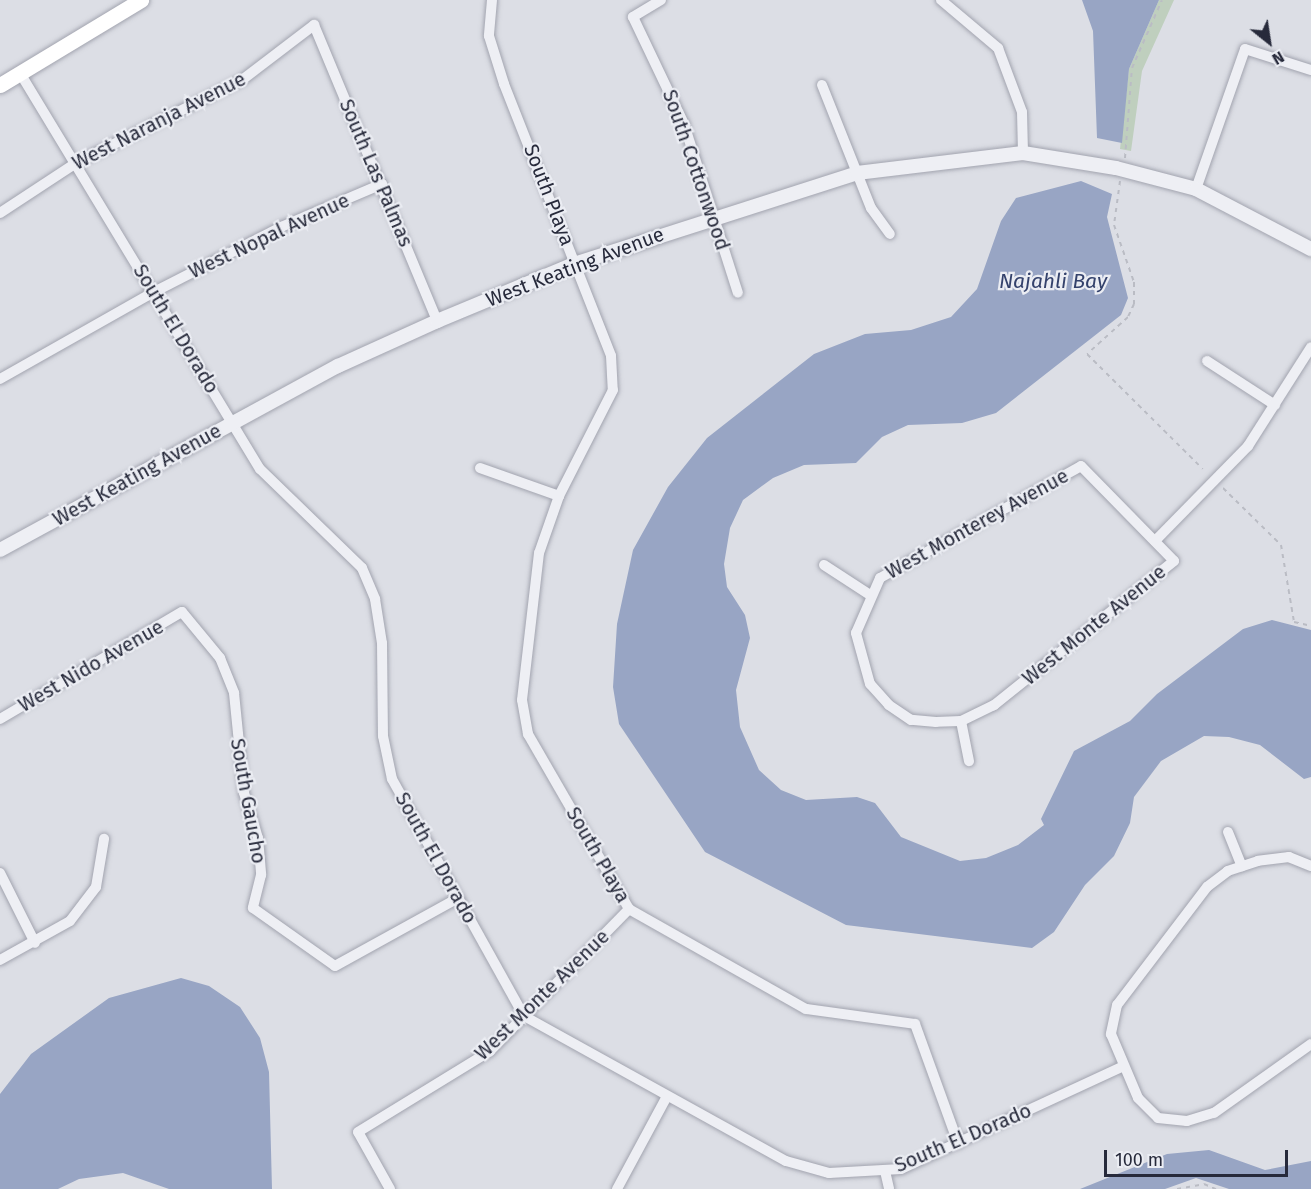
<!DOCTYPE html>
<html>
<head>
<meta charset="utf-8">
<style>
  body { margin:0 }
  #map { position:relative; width:1311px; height:1189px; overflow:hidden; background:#dcdee5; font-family:"Fira Sans",sans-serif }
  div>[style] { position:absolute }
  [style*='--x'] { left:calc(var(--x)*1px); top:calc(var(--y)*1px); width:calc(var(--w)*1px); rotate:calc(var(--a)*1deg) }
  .green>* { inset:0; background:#bfcfbe }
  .water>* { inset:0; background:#98a5c4 }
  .path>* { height:2px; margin-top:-1px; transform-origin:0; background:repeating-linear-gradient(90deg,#babcc4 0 4.5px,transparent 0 9px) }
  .roads { filter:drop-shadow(0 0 2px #a2a4af) drop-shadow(0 0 2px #a2a4af) }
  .minor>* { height:10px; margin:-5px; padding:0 5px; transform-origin:5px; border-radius:5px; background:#eeeff4 }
  .tertiary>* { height:14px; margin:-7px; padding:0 7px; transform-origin:7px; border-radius:7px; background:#eeeff4 }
  .secondary>* { height:15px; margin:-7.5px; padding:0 7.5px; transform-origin:7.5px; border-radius:7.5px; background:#fff }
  span { translate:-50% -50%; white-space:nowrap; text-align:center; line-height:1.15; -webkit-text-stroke:4.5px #ebedf3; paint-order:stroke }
  .street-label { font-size:20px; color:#272a3b }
  .water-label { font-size:21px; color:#34426c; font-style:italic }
  .north { position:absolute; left:1239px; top:12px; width:60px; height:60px; -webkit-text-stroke:4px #ebedf3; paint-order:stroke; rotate:150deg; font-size:16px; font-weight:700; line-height:24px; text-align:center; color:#272a3b }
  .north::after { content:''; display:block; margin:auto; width:21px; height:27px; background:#272a3b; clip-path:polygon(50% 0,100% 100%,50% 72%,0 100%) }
  .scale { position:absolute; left:1104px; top:1150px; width:184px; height:27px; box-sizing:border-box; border:3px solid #272a3b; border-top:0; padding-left:8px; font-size:18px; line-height:21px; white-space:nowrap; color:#272a3b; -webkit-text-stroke:4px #ebedf3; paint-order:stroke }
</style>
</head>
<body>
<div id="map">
  <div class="green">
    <div style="clip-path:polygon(1159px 0,1174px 0,1142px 71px,1131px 151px,1120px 149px,1129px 69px)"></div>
  </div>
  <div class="water">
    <div style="clip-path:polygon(1082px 0,1159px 0,1129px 69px,1122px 143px,1097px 138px,1093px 31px)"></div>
    <div style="clip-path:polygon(1081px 181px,1112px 194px,1107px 217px,1128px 298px,1121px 315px,996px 413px,962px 423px,908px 425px,882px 437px,856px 463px,804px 465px,773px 478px,743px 500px,730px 528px,724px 564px,727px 587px,745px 615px,750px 638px,736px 690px,740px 727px,759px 770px,781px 790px,806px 800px,857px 797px,875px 803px,901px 837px,960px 861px,986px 858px,1018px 845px,1044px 825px,1041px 819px,1074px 751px,1130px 721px,1157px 694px,1243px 629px,1272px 620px,1311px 630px,1311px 777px,1304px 779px,1260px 745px,1229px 737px,1204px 736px,1161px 761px,1134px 797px,1130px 823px,1114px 856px,1085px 885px,1054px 932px,1032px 948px,846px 925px,705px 852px,619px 724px,613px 687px,617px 624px,633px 550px,668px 487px,707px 438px,814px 354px,865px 334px,911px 330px,951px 317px,977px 289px,1001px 221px,1016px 198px)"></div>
    <div style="clip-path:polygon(181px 978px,209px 986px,240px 1007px,260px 1038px,269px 1072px,272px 1189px,169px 1189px,123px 1173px,79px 1179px,58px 1189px,0 1189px,0 1094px,31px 1054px,109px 998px)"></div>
    <div style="clip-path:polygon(1209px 1150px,1265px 1170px,1311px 1161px,1311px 1189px,1229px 1189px,1196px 1178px,1165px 1189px,1080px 1189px,1167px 1154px)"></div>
  </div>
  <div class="path">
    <div style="--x:1125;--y:158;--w:90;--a:-85.6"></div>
    <div style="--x:1132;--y:68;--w:74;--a:-66.2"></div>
    <div style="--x:1120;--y:181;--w:44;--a:97.8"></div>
    <div style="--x:1114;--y:225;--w:60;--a:70.7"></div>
    <div style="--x:1134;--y:282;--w:22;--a:90"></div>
    <div style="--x:1134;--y:304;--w:14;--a:115"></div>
    <div style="--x:1128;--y:317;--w:55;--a:137.9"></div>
    <div style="--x:1087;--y:354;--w:163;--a:44.8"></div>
    <div style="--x:1223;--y:488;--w:81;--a:44.5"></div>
    <div style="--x:1281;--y:545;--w:78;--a:80.4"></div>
    <div style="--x:1294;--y:622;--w:17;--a:13"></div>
    <div style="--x:1177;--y:1189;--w:27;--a:-10"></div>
    <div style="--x:1204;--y:1184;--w:13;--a:23"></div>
  </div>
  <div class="roads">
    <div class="minor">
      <div style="--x:492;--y:0;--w:36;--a:95"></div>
      <div style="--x:489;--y:36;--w:50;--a:72.6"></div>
      <div style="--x:504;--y:84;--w:292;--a:68.5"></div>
      <div style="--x:611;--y:356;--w:34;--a:87"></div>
      <div style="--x:613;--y:390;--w:119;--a:117"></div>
      <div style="--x:559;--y:496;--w:60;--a:109.3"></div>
      <div style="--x:539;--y:553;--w:148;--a:96.6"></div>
      <div style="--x:522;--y:700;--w:35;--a:80"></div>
      <div style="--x:528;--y:734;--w:202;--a:60"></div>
      <div style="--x:629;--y:909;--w:203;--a:29.5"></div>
      <div style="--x:806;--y:1009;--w:110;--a:7.8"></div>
      <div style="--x:915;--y:1024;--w:127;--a:70.1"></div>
      <div style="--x:661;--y:0;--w:33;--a:149"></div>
      <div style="--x:633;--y:17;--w:119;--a:64.5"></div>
      <div style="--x:684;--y:124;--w:177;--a:72.3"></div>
      <div style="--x:941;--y:0;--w:75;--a:40.1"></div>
      <div style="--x:998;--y:48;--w:68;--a:69.4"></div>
      <div style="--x:1022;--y:112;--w:41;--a:88.6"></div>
      <div style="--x:20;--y:73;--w:463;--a:58.8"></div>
      <div style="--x:260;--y:469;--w:142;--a:44.1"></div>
      <div style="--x:362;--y:568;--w:34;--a:67"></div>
      <div style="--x:375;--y:599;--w:45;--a:81"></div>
      <div style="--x:382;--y:643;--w:93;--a:89.4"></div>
      <div style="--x:383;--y:736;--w:44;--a:78.2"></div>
      <div style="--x:392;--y:779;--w:271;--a:60.9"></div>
      <div style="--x:524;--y:1016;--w:299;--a:29"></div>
      <div style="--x:786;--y:1161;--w:45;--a:15.6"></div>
      <div style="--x:829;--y:1173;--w:72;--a:-3.2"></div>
      <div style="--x:901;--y:1169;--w:243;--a:-24.8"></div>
      <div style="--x:822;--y:85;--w:132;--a:68.3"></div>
      <div style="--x:871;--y:208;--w:32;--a:54"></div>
      <div style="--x:1196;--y:189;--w:148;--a:-70.7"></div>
      <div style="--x:1245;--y:49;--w:69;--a:17.7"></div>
      <div style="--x:0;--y:213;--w:91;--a:-33.3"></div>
      <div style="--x:76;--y:163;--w:186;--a:-26.6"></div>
      <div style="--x:242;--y:80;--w:91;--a:-37.4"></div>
      <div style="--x:314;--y:25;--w:321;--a:67.4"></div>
      <div style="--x:1207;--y:361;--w:81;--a:32.9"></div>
      <div style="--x:0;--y:379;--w:177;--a:-29.5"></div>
      <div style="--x:154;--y:292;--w:143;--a:-27.1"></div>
      <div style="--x:281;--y:227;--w:110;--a:-23.1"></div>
      <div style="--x:1081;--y:466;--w:133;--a:45.6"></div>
      <div style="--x:1174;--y:561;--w:231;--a:141.3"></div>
      <div style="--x:994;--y:705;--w:37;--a:154"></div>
      <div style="--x:961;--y:721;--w:25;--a:178"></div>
      <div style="--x:936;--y:722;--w:25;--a:-175"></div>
      <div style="--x:911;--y:720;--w:27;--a:-146"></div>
      <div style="--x:889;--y:705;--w:28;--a:-132"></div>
      <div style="--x:870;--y:684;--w:53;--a:-105.4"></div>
      <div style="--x:856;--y:633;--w:60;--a:-66.4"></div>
      <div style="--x:880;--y:578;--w:230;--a:-29.1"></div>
      <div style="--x:480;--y:468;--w:84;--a:19.5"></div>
      <div style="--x:1155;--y:541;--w:133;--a:-45.6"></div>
      <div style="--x:1248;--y:446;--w:117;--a:-57.5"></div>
      <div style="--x:824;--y:565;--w:55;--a:33.1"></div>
      <div style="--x:0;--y:719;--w:211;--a:-30.5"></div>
      <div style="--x:182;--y:612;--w:60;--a:50.4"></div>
      <div style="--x:220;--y:658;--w:38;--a:68"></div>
      <div style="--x:234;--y:693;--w:100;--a:84.3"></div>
      <div style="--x:244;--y:793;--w:47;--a:72.7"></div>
      <div style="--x:258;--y:838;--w:37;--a:85"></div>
      <div style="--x:261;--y:875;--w:34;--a:104"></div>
      <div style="--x:253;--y:908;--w:100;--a:35.3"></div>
      <div style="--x:335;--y:966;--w:141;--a:-28.9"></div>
      <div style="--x:961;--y:721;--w:41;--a:78.7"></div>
      <div style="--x:1228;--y:832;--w:37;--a:68"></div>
      <div style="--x:1311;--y:866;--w:24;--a:-158"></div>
      <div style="--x:1289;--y:857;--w:31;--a:173"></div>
      <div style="--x:1258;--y:861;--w:32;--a:162"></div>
      <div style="--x:1228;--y:871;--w:26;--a:143"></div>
      <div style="--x:1207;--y:887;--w:148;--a:127.3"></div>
      <div style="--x:1117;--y:1005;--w:30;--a:102"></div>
      <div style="--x:1111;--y:1034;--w:69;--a:67.1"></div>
      <div style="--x:1138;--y:1098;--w:28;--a:45"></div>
      <div style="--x:1158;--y:1118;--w:29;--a:6"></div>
      <div style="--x:1187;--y:1121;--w:28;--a:-17"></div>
      <div style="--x:1214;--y:1113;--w:119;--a:-35.4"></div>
      <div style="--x:0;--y:873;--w:78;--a:63.4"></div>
      <div style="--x:0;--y:960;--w:80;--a:-29.1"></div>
      <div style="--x:70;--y:921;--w:43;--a:-52.6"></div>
      <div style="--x:96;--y:887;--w:49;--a:-80.5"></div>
      <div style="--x:885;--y:1171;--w:18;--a:77"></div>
      <div style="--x:390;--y:1189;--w:65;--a:-119.3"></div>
      <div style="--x:358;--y:1132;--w:155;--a:-31.5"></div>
      <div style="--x:490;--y:1051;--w:199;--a:-45.6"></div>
      <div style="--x:617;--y:1189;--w:103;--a:-61.7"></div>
    </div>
    <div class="tertiary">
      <div style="--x:0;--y:550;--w:385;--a:-28.6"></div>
      <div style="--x:338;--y:366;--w:109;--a:-24.4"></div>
      <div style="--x:437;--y:321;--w:148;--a:-22.6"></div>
      <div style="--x:574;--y:264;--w:297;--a:-17.8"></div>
      <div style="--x:857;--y:173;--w:167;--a:-6.9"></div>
      <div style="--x:1023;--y:153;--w:94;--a:9.2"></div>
      <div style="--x:1116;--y:168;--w:83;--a:14.7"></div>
      <div style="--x:1196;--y:189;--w:130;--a:27.6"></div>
    </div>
    <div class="secondary">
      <div style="--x:0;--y:85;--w:165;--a:-31.1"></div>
    </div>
  </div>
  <div class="street-label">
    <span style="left:159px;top:121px;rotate:-27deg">West Naranja Avenue</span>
    <span style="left:696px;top:170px;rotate:71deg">South Cottonwood</span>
    <span style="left:376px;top:173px;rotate:67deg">South Las Palmas</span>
    <span style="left:549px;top:195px;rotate:69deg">South Playa</span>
    <span style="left:269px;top:236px;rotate:-25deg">West Nopal Avenue</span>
    <span style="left:575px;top:267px;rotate:-21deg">West Keating Avenue</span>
    <span style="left:176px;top:329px;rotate:59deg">South El Dorado</span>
    <span style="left:137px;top:475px;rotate:-29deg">West Keating Avenue</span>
    <span style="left:977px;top:524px;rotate:-29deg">West Monterey Avenue</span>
    <span style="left:1094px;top:625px;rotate:-39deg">West Monte Avenue</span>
    <span style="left:91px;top:666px;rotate:-30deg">West Nido Avenue</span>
    <span style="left:248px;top:801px;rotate:80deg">South Gaucho</span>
    <span style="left:598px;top:855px;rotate:60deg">South Playa</span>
    <span style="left:436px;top:858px;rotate:61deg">South El Dorado</span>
    <span style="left:542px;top:995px;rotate:-44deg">West Monte Avenue</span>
    <span style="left:963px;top:1138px;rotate:-23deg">South El Dorado</span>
  </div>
  <div class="water-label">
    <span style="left:1053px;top:281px">Najahli Bay</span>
  </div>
  <div class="north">N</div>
  <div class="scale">100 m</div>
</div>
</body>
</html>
